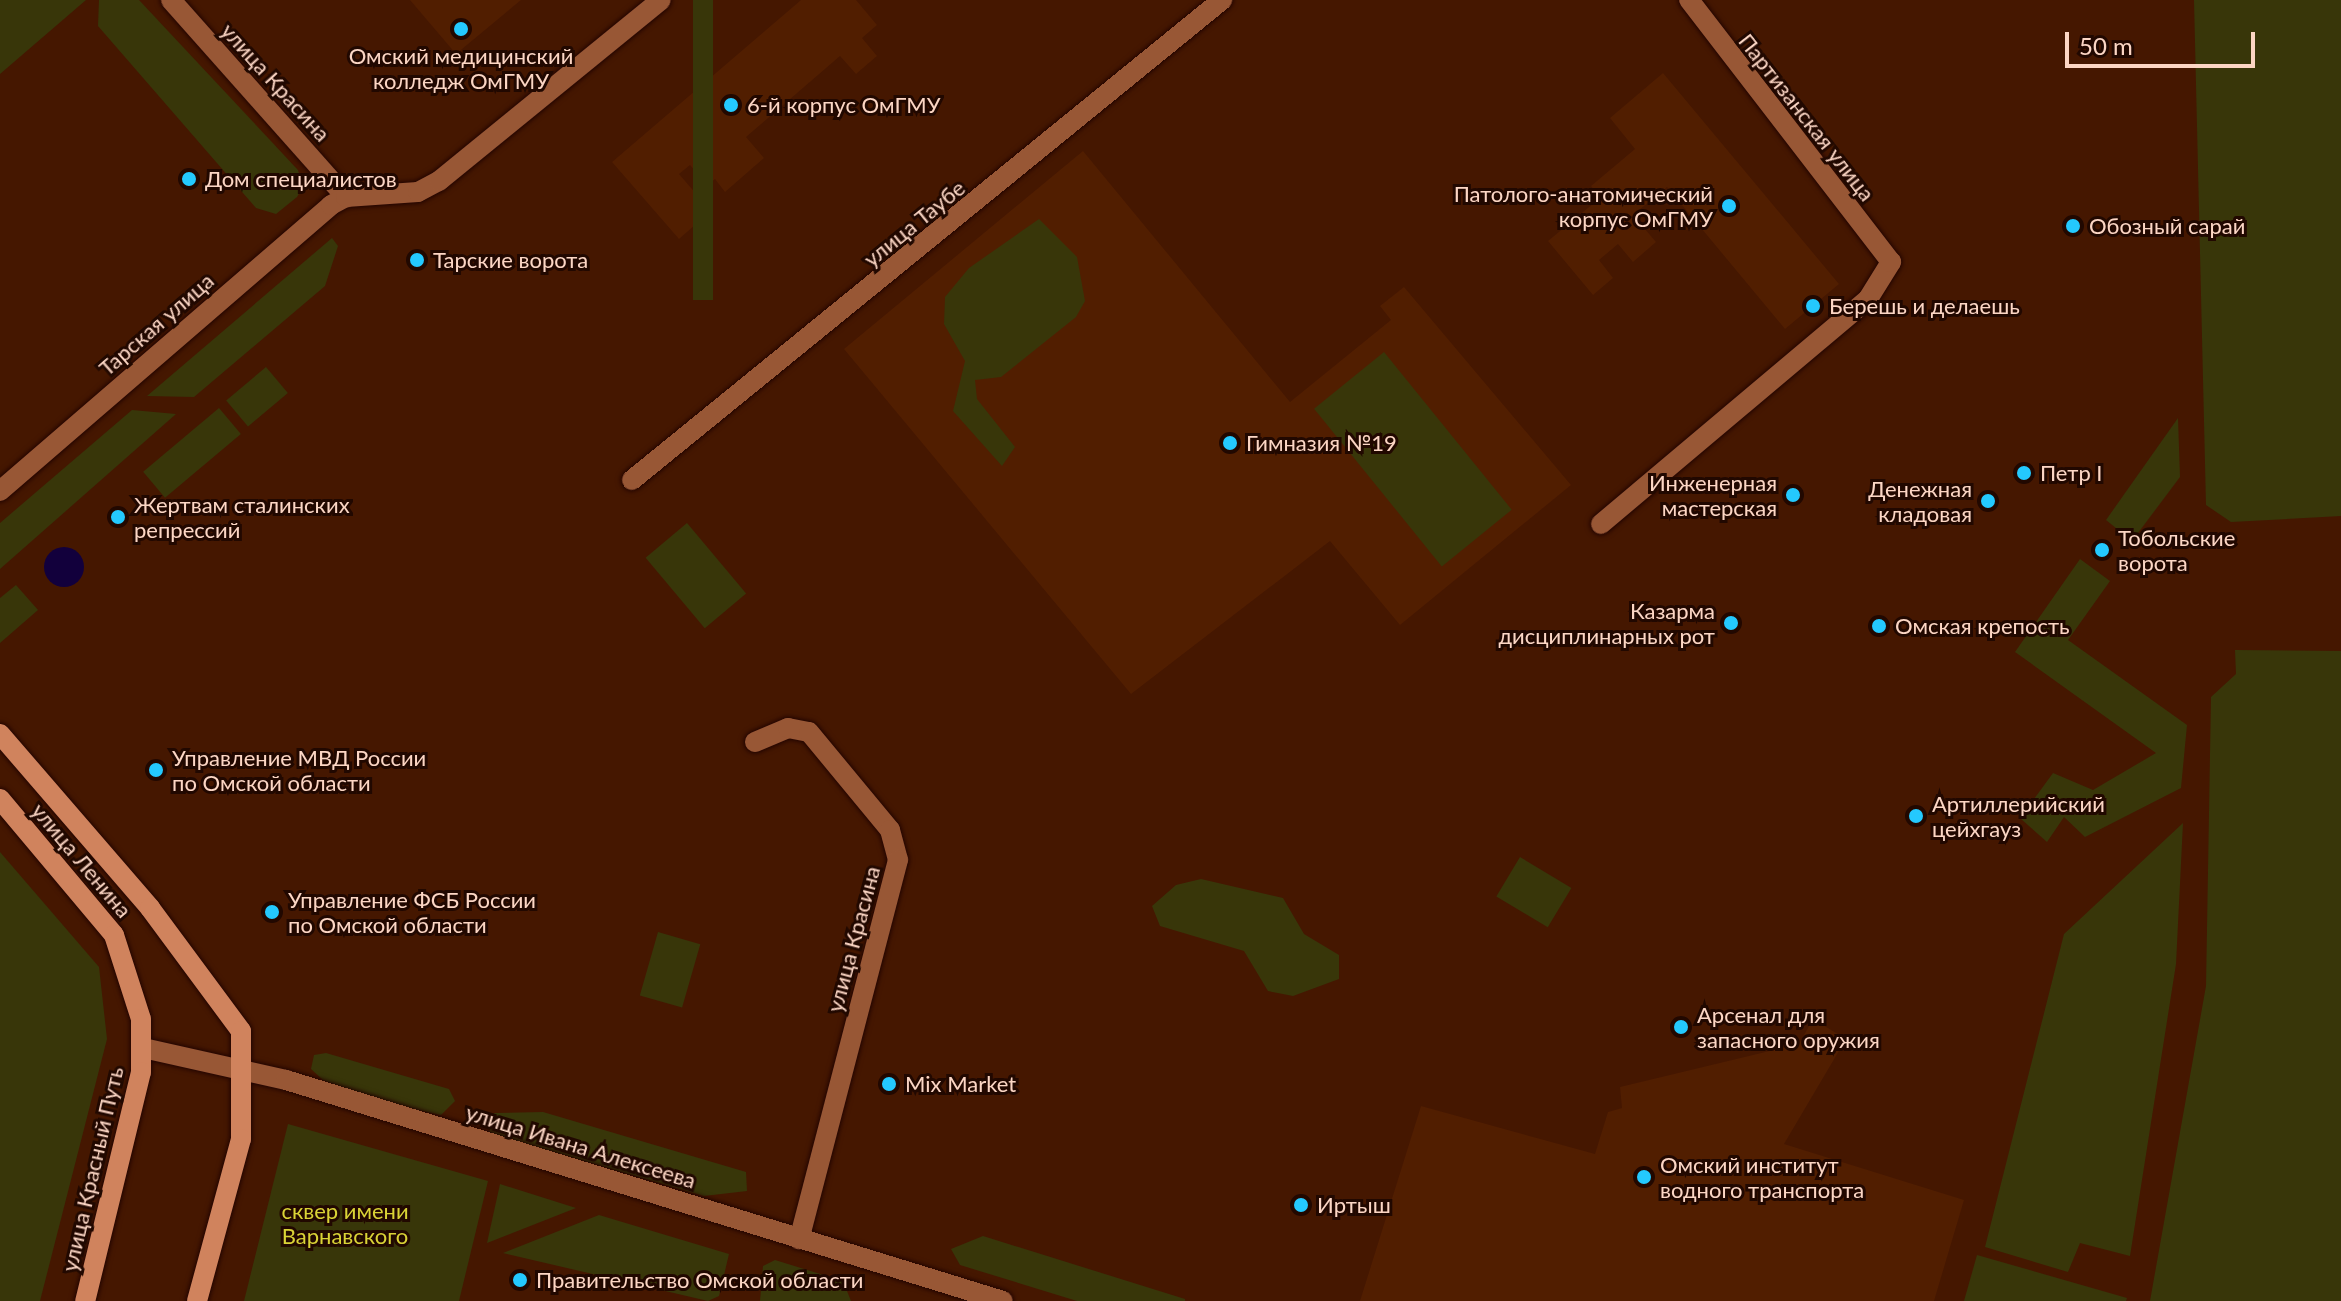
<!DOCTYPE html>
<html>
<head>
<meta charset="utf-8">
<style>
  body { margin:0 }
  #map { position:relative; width:2341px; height:1301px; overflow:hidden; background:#451700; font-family:Lato,sans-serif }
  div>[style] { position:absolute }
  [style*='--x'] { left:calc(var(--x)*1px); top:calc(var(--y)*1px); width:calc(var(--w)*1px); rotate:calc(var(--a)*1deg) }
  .built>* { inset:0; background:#511e00 }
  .green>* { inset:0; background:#383609; transform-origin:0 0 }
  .water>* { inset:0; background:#12003c }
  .round { border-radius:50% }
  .roads { filter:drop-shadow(0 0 2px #230500) drop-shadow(0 0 2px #230500) }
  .minor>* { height:20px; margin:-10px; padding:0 10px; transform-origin:10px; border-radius:10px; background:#985735 }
  .major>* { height:20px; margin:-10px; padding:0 10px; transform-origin:10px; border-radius:10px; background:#d0835d }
  .dots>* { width:22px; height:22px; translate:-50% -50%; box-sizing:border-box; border:4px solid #210800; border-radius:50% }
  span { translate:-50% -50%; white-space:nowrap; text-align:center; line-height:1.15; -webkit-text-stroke:6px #210800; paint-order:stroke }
  .poi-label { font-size:22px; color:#fcd6c4 }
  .left { translate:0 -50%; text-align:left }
  .right { translate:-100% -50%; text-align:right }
  .street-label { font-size:22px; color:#fcd6c4 }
  .park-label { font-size:22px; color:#dad336 }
  .scale { position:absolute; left:2065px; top:32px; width:190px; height:36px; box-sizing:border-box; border:4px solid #fcd6c4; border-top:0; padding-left:10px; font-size:24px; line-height:28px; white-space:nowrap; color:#fcd6c4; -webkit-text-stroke:6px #210800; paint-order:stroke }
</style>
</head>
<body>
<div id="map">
  <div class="built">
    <div style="clip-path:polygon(410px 0,521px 0,456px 54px)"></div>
    <div style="clip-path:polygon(801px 0,856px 0,877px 25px,862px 38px,877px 56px,856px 74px,840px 56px,746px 137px,764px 158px,725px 192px,715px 179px,708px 185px,690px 165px,679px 174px,711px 211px,679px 239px,612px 162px)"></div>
    <div style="clip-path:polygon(1663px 73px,1839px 284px,1785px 329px,1667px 187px,1633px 215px,1656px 242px,1633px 262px,1618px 244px,1599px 260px,1613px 278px,1593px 295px,1548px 241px,1600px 198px,1591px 186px,1635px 149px,1610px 118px)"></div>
    <div style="clip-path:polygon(1083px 151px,1290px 402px,1391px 320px,1380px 306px,1404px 287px,1571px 485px,1400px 625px,1330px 541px,1131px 694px,844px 349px)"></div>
    <div style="clip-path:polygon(1813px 1019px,1846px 1039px,1784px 1144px,1964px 1200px,1934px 1301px,1360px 1301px,1421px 1106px,1595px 1154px,1608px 1112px,1622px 1108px,1620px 1087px,1799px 1044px)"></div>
  </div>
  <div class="green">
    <div style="clip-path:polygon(0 0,86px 0,0 74px)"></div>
    <div style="clip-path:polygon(99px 0,139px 0,298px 170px,303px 187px,297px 197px,276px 214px,256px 208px,98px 26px)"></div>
    <div style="left:693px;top:0;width:20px;height:300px"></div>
    <div style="clip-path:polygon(2194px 0,2341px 0,2341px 516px,2231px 522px,2206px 505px)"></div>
    <div style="clip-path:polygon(1039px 219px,1077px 257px,1085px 301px,1076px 317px,1001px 377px,975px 380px,977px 399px,1015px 447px,1002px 466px,953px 411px,965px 361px,944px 324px,945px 297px,969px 268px)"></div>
    <div style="clip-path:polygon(332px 238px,338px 246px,325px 286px,194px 397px,147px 396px)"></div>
    <div style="left:1384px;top:352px;width:203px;height:90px;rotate:51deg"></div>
    <div style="left:266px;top:367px;width:34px;height:52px;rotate:50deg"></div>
    <div style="left:219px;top:408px;width:34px;height:99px;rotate:50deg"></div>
    <div style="clip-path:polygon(132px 410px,176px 414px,0 569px,0 523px)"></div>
    <div style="clip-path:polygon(2178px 418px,2180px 477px,2132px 541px,2106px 520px)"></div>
    <div style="left:687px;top:523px;width:92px;height:54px;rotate:50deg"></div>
    <div style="clip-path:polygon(2080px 559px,2110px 581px,2068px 640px,2187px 725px,2181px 788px,2085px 837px,2064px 817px,2047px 842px,2020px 818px,2053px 773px,2093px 790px,2156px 753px,2015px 652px)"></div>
    <div style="clip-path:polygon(16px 585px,38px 610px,0 643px,0 598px)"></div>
    <div style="clip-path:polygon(2235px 650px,2341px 651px,2341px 1301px,2150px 1301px,2206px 986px,2211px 697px,2236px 674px)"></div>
    <div style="clip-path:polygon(2183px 823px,2176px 964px,2130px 1256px,2080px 1243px,2068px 1272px,1985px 1247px,2064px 934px)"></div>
    <div style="clip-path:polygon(0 852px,99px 967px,107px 1039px,40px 1301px,0 1301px)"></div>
    <div style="left:1520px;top:857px;width:60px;height:46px;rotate:31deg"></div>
    <div style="clip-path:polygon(1201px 879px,1283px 898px,1304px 934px,1339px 955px,1339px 979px,1293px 996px,1268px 991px,1244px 951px,1160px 926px,1152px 906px,1176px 885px)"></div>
    <div style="left:658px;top:932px;width:44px;height:66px;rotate:16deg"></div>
    <div style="clip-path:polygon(326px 1053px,449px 1089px,455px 1101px,441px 1115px,382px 1102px,323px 1080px,311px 1069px,314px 1055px)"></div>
    <div style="clip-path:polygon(543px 1112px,746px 1172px,747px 1191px,704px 1196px,489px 1133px,494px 1113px)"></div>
    <div style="clip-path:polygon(288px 1124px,488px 1181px,459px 1301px,244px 1301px)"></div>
    <div style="clip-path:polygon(500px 1184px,576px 1208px,487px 1243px)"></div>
    <div style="clip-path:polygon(599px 1215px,729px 1254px,719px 1296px,708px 1301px,503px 1253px)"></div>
    <div style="clip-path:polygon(983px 1236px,1185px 1299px,1185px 1301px,1077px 1301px,960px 1265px,951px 1249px)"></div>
    <div style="clip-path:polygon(1977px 1255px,2127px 1298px,2126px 1301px,1964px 1301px)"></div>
    <div style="clip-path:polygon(775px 1260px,843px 1281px,851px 1301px,760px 1301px,763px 1266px)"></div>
  </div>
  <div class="water">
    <div class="round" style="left:44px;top:547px;width:40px;height:40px"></div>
  </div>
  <div class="roads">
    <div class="minor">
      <div style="--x:171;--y:0;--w:264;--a:48.4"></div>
      <div style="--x:632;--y:480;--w:761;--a:-39.13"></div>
      <div style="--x:0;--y:491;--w:437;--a:-40.8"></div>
      <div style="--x:331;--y:205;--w:17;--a:-28"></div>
      <div style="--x:346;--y:197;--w:72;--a:-4"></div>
      <div style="--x:418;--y:192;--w:24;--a:-28"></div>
      <div style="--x:439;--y:181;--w:286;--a:-39.2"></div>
      <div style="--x:1601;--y:524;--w:349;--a:-40.1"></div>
      <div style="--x:1868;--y:299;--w:44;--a:-58.1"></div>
      <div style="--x:1891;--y:262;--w:331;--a:-127.6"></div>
      <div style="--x:755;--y:742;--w:36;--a:-23"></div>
      <div style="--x:788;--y:728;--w:21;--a:11"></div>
      <div style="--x:809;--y:732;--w:127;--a:50.4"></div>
      <div style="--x:890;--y:830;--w:31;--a:75"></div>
      <div style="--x:898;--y:860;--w:392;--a:104.6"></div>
      <div style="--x:143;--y:1048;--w:147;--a:12.6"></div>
      <div style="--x:286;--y:1080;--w:750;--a:17.13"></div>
    </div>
    <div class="major">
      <div style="--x:0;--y:734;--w:230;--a:49.2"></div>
      <div style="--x:150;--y:908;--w:153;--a:53.5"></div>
      <div style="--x:241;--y:1031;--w:108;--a:90"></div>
      <div style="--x:241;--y:1139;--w:168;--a:105.2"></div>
      <div style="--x:0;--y:799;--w:177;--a:50"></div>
      <div style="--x:114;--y:935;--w:88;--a:72.2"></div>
      <div style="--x:141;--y:1019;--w:53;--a:90"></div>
      <div style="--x:141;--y:1072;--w:236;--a:103.7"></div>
    </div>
  </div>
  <div class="dots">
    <div style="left:461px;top:29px;background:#24c9fe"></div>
    <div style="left:731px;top:105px;background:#24c9fe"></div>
    <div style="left:189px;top:179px;background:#24c9fe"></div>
    <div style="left:1729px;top:206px;background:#24c9fe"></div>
    <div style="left:2073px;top:226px;background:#24c9fe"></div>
    <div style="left:417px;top:260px;background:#24c9fe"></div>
    <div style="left:1813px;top:306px;background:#24c9fe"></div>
    <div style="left:1230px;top:443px;background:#24c9fe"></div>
    <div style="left:2024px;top:473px;background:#24c9fe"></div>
    <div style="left:1793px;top:495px;background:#24c9fe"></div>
    <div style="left:1988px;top:501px;background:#24c9fe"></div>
    <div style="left:118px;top:517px;background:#24c9fe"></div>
    <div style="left:2102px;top:550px;background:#24c9fe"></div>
    <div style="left:1731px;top:623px;background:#24c9fe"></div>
    <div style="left:1879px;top:626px;background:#24c9fe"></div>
    <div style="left:156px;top:770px;background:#24c9fe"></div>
    <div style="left:1916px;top:816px;background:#24c9fe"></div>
    <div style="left:272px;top:912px;background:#24c9fe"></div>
    <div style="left:1681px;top:1027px;background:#24c9fe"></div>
    <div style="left:889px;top:1084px;background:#24c9fe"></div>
    <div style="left:1644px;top:1177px;background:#24c9fe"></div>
    <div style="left:1301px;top:1205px;background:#24c9fe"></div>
    <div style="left:520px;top:1280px;background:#24c9fe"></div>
  </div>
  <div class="poi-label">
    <span style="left:461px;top:68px">Омский медицинский<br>колледж ОмГМУ</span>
    <span class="left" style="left:747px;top:105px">6-й корпус ОмГМУ</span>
    <span class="left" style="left:205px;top:179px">Дом специалистов</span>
    <span class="right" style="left:1713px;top:206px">Патолого-анатомический<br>корпус ОмГМУ</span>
    <span class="left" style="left:2089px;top:226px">Обозный сарай</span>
    <span class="left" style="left:433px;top:260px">Тарские ворота</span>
    <span class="left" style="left:1829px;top:306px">Берешь и делаешь</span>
    <span class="left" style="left:1246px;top:443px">Гимназия №19</span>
    <span class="left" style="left:2040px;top:473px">Петр I</span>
    <span class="right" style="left:1777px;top:495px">Инженерная<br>мастерская</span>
    <span class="right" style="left:1972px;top:501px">Денежная<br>кладовая</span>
    <span class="left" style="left:134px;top:517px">Жертвам сталинских<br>репрессий</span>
    <span class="left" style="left:2118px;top:550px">Тобольские<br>ворота</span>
    <span class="right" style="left:1715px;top:623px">Казарма<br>дисциплинарных рот</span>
    <span class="left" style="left:1895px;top:626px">Омская крепость</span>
    <span class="left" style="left:172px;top:770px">Управление МВД России<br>по Омской области</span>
    <span class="left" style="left:1932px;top:816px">Артиллерийский<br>цейхгауз</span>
    <span class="left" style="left:288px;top:912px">Управление ФСБ России<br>по Омской области</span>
    <span class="left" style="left:1697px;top:1027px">Арсенал для<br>запасного оружия</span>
    <span class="left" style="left:905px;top:1084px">Mix Market</span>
    <span class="left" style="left:1660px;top:1177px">Омский институт<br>водного транспорта</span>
    <span class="left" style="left:1317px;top:1205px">Иртыш</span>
    <span class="left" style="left:536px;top:1280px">Правительство Омской области</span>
  </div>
  <div class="street-label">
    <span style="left:276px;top:82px;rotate:48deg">улица Красина</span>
    <span style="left:1807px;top:117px;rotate:52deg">Партизанская улица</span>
    <span style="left:914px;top:223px;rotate:-39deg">улица Таубе</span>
    <span style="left:156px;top:324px;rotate:-41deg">Тарская улица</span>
    <span style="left:82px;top:860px;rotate:50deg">улица Ленина</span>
    <span style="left:853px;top:939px;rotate:-75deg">улица Красина</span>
    <span style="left:581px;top:1146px;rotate:17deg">улица Ивана Алексеева</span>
    <span style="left:92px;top:1169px;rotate:-77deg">улица Красный Путь</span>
  </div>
  <div class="park-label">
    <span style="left:345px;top:1223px">сквер имени<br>Варнавского</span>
  </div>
  <div class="scale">50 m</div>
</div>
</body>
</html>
